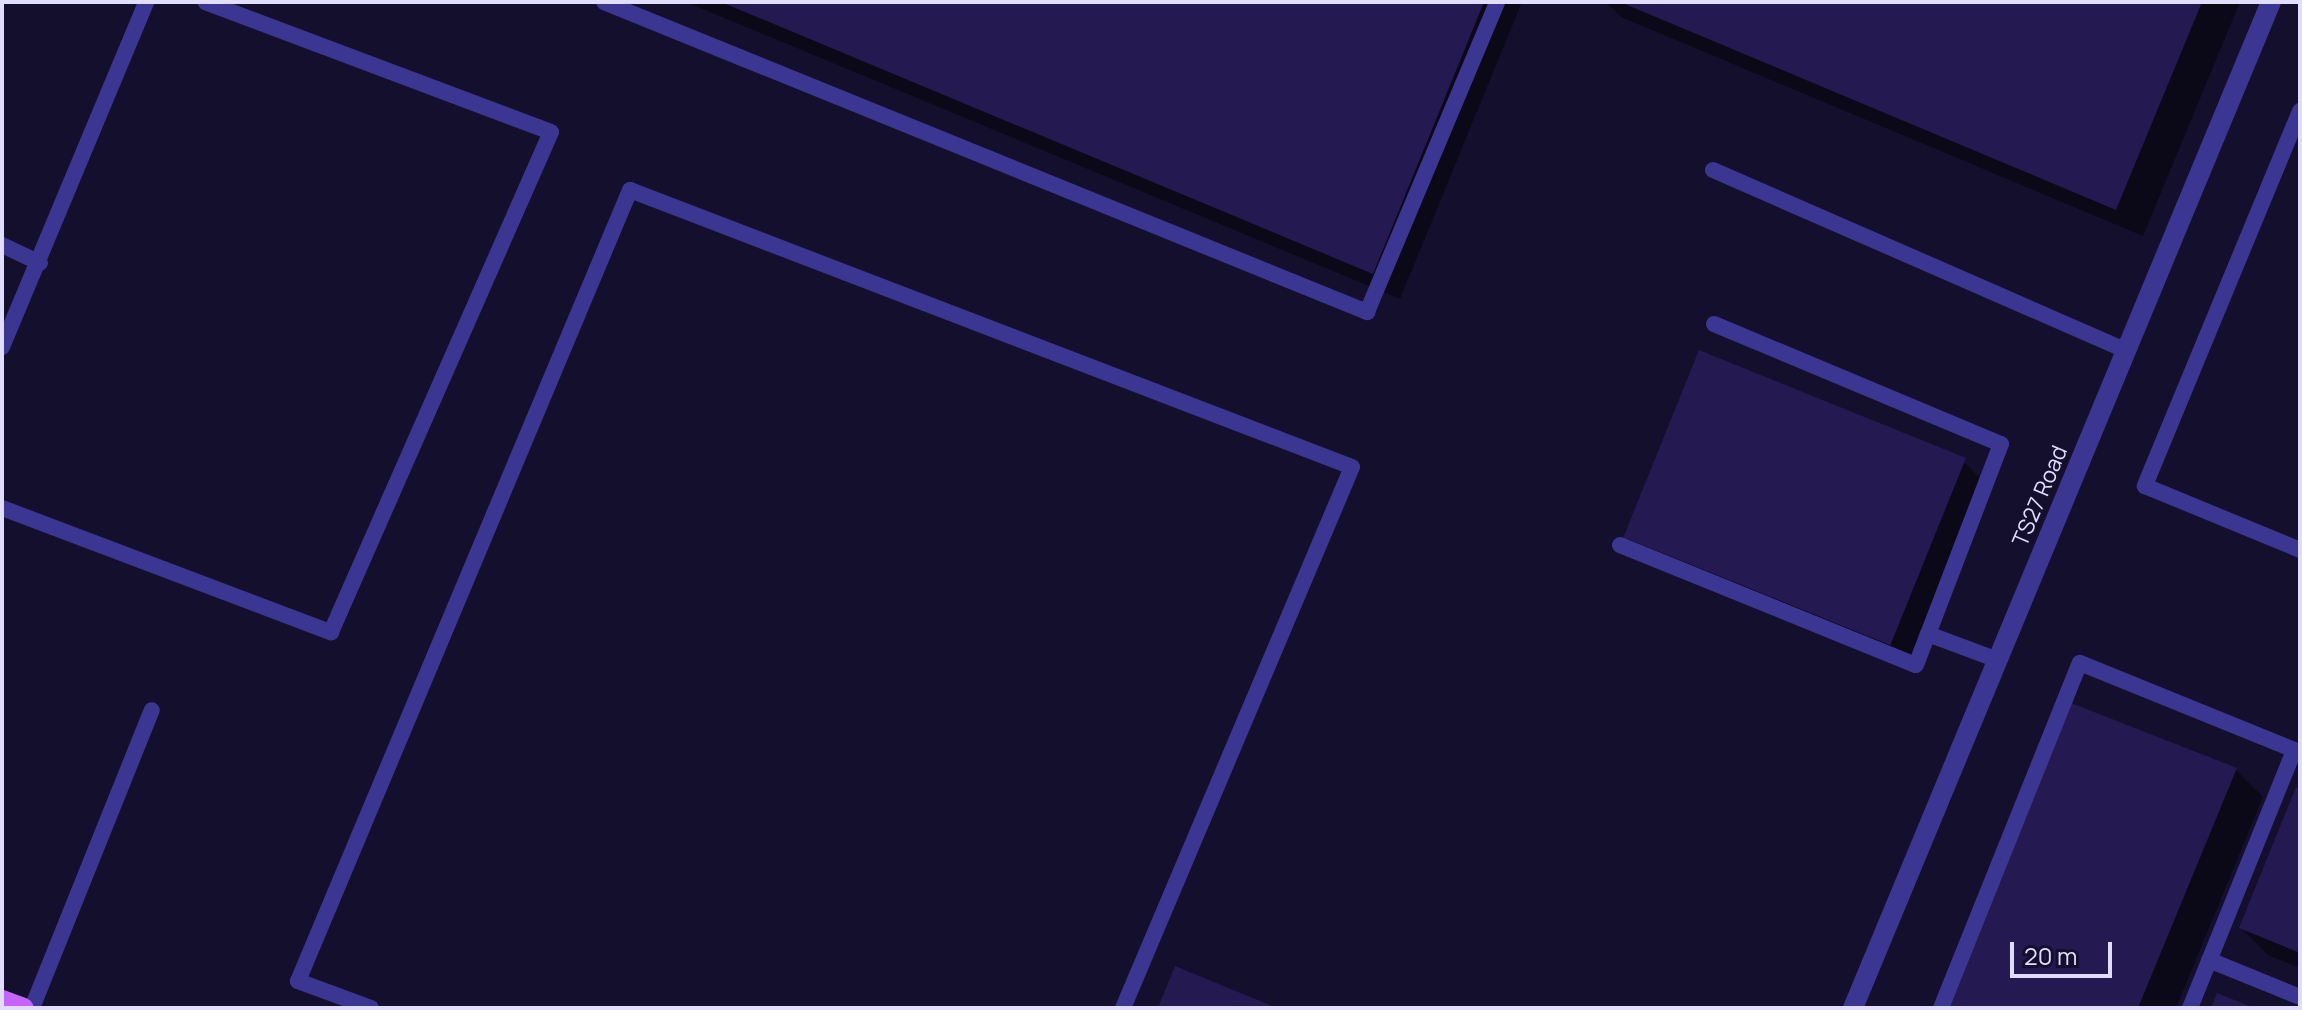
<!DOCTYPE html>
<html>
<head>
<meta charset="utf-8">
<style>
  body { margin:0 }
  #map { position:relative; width:2302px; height:1010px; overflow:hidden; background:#150f2e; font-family:Manrope,sans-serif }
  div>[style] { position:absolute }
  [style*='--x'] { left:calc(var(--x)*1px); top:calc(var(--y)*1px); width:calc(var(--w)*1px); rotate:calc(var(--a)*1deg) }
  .shadow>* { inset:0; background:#0007 }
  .building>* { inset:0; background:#251951; transform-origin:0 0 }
  .service>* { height:16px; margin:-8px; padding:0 8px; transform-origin:8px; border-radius:8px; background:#3a3691 }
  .minor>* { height:20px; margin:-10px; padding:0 10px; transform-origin:10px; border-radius:10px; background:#3a3691 }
  .primary>* { height:20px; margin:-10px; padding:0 10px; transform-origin:10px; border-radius:10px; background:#c564ff }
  span { translate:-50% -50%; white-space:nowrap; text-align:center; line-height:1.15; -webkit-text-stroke:7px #150f2e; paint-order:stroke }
  .street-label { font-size:22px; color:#e1ddff }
  .frame { position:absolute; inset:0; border:4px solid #e1ddff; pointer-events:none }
  .scale { position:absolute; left:2010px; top:942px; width:102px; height:36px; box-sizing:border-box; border:4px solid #e1ddff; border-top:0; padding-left:10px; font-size:24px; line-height:28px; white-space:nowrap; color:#e1ddff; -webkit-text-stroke:6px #150f2e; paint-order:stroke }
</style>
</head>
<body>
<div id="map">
  <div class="shadow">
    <div style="clip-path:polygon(686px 2px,1522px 2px,1400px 299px)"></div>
    <div style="clip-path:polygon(1606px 2px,2240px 2px,2143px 236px,1621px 17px)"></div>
    <div style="clip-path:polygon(1964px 462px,1991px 489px,1916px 673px,1652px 563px,1625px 536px)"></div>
    <div style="clip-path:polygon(2235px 769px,2263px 797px,2176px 1008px,1949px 1008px)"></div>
    <div style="clip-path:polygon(2300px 791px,2300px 968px,2268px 955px,2241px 928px)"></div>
  </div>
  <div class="building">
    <div style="clip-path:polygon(721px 2px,1484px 2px,1373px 274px)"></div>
    <div style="clip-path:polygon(1620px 2px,2202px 2px,2116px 210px)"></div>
    <div style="left:1699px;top:350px;width:288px;height:202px;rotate:22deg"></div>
    <div style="clip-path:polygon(2071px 703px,2237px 768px,2138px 1008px,1947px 1008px)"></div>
    <div style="clip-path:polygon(2296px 787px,2300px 789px,2300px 953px,2239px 928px)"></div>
    <div style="clip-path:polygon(1175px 966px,1277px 1008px,1158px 1008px)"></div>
    <div style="clip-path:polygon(2217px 993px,2254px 1008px,2211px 1008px)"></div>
  </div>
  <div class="service">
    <div style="--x:604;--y:2;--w:824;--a:22.11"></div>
    <div style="--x:1367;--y:312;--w:336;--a:-67.2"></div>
    <div style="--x:2300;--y:111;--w:406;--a:112.5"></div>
    <div style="--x:2145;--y:486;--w:168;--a:22.4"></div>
    <div style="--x:1713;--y:170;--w:452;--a:23.6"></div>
    <div style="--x:2;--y:245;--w:42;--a:25.3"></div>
    <div style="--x:1714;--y:324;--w:311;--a:22.7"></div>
    <div style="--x:2001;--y:444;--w:204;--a:111"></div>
    <div style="--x:1928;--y:634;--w:75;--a:20.4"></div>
    <div style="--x:2;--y:347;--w:374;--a:-67.3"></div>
    <div style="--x:2;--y:508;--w:352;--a:20.7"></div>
    <div style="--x:331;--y:632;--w:546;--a:-66.25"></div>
    <div style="--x:551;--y:132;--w:369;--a:-159.4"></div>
    <div style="--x:1620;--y:545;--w:319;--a:22.1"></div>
    <div style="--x:1916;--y:665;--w:33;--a:-69"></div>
    <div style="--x:2209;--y:960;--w:98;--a:22.1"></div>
    <div style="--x:32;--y:1008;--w:321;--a:-68.1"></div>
    <div style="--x:371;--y:1008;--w:78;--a:-159.7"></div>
    <div style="--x:298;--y:981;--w:858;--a:-67.23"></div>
    <div style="--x:630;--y:190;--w:773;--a:20.99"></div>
    <div style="--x:1352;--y:467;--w:587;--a:112.94"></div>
    <div style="--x:1941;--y:1008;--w:372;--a:-68.1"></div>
    <div style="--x:2080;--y:663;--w:231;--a:22.1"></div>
    <div style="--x:2190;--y:1008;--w:278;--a:-68"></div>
    <div style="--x:2294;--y:750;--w:7;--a:27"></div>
  </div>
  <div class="minor">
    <div style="--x:1853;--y:1008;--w:1089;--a:-67.44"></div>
  </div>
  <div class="primary">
    <div style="--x:2;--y:1000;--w:23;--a:20"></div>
  </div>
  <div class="street-label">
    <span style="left:2040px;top:496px;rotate:-67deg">TS27 Road</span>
  </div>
  <div class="frame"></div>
  <div class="scale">20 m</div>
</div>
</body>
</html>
